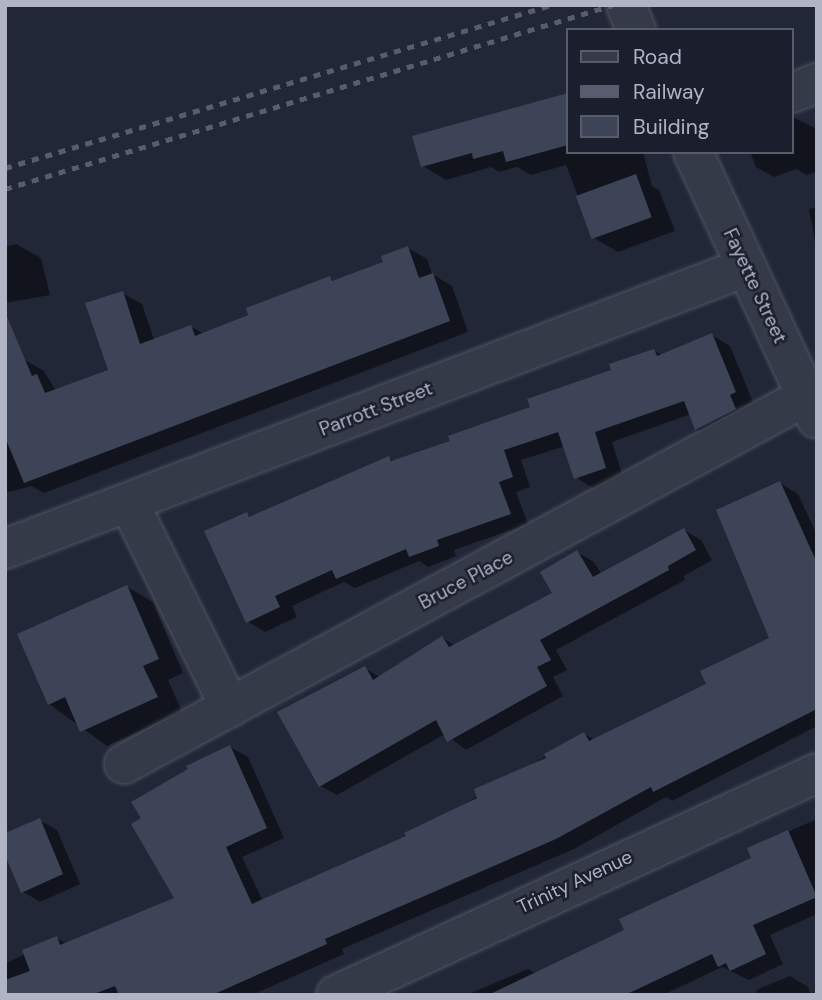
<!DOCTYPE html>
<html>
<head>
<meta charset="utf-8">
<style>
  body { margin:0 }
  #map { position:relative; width:822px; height:1000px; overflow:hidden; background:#222738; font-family:"DM Sans",sans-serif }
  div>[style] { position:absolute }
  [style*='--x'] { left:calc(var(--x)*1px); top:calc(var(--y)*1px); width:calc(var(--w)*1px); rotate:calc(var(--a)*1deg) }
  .shadow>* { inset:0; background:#0007 }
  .building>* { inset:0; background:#3e4458; transform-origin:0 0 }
  .roads { filter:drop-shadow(0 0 2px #505463) drop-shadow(0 0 2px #505463) }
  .minor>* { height:38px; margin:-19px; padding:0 19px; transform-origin:19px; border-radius:19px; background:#353a49 }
  .rail>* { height:5px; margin-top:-2.5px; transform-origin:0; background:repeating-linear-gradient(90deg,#575d6f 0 7px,transparent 0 14px) }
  span { translate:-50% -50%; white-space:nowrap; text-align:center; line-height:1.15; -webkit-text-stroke:5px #1b1f2d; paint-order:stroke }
  .street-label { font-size:19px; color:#b0b4c5 }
  .frame { position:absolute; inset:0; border:7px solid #b0b4c5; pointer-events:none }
  .legend { position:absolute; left:566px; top:28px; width:228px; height:126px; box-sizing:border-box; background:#1b1f2d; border:2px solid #575b6a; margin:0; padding:9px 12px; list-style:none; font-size:21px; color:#b0b4c5 }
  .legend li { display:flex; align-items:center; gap:14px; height:35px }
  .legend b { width:35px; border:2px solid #575b6a }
</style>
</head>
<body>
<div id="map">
  <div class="shadow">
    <div style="clip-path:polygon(568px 95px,568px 152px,643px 152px,652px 186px,659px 190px,675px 231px,618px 252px,594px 238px,566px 165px,531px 175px,517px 167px,499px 172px,491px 167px,446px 180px,423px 166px,415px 137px)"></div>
    <div style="clip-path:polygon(792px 117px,817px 129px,817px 171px,807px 175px,796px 169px,774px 177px,756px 167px,750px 152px,792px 152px)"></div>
    <div style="clip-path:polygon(817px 207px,817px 252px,809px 209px)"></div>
    <div style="clip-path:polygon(16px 244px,41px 258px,50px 295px,5px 303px,5px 247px)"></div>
    <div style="clip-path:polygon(408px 248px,427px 259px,432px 274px,452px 286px,468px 332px,44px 493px,31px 486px,5px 493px,5px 368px,25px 360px,44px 371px,56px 391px,110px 371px,122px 293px,142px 304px,154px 340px,190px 326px,204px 334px,330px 278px,336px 282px,386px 263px)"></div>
    <div style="clip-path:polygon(712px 335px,730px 346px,753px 402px,747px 405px,753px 420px,714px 439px,697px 429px,691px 414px,612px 442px,623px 477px,593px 488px,575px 477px,565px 446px,521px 460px,530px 487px,516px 492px,528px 524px,454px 550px,456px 556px,428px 567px,419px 561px,355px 588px,344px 582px,292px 606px,297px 617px,265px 632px,247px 621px,246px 514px,253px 518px,389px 458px,395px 461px,452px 442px,654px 351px,663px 355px)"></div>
    <div style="clip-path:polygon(780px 483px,798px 494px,817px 535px,817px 726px,672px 801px,666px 797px,574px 849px,342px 949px,344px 954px,252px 995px,5px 995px,5px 964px,57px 938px,67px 944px,177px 899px,230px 747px,248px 757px,284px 838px,242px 857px,263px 901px,408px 837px,584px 734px,595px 740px,708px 685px,771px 639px)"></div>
    <div style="clip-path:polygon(684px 530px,701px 540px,712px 560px,684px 576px,685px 580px,556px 650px,567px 670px,553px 677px,563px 696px,466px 750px,445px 734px,337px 795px,320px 786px,365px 668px,381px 678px,442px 638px,456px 646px,554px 594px,577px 552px,594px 562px,602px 575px)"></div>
    <div style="clip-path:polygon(127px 587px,153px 602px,183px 673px,168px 680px,182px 712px,107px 746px,49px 704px)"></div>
    <div style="clip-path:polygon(817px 819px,817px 914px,770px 935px,783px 964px,749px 980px,722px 967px,663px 995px,466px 995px,528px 969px,536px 974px,627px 931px,753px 859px,749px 849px)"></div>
    <div style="clip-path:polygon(39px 820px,57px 830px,80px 884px,40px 902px,22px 891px)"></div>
    <div style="clip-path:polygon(790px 976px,808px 987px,811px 995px,758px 995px,756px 990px)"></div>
  </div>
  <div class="building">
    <div style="clip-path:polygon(568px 93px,568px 145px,506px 162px,503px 151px,473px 159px,472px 153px,421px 167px,412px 136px)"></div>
    <div style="left:636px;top:174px;width:46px;height:64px;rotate:70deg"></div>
    <div style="clip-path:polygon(408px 246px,419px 278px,433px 273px,450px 321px,24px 483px,5px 437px,5px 312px,32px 376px,37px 374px,45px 393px,108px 370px,85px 303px,123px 291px,140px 344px,191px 325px,195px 336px,248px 315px,246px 308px,330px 276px,332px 281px,383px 262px,381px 256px)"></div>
    <div style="clip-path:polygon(712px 333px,736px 392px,730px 395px,736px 409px,695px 430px,684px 401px,595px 432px,606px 468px,574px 479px,558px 432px,504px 450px,513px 477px,499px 482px,511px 514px,437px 540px,439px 546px,409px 557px,406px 549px,336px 579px,332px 570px,275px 596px,280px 607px,246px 623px,204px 531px,247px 512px,249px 517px,389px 456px,391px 461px,450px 441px,448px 436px,530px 407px,527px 399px,611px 370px,609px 364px,654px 349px,657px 356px)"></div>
    <div style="clip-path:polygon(780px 481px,817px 563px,817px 709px,653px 792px,651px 787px,556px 839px,325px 939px,327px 944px,212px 995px,119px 995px,115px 986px,91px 995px,5px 995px,5px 980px,30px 971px,22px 950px,57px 936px,60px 945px,174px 898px,131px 824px,141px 818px,131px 802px,188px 769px,186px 766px,230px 745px,267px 828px,226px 847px,252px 904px,406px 836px,404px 833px,477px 798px,474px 789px,546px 758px,544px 754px,584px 732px,589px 741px,706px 684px,700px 671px,769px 638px,716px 510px)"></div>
    <div style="clip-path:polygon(684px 528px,696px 550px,668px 566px,669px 570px,540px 640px,551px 660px,537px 667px,547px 686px,447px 742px,436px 720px,319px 787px,277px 712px,365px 666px,373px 680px,442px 636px,449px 647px,552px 593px,540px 572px,577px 550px,593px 577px)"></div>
    <div style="clip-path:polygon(127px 585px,159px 659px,143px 666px,158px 697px,80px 732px,65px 697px,48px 705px,17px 634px)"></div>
    <div style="clip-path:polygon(40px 818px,63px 874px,21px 893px,5px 855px,5px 833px)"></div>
    <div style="clip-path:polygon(788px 830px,817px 897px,753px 925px,766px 954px,730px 971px,726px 963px,718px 967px,712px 954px,625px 995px,488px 995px,624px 930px,619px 919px,751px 858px,747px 848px)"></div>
  </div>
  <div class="roads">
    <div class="minor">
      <div style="--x:626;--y:5;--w:27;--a:68"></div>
      <div style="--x:792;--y:93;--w:27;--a:-22"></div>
      <div style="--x:693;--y:152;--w:294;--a:65.1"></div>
      <div style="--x:129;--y:503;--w:228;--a:63.7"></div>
      <div style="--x:5;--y:549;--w:793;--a:-20.84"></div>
      <div style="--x:124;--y:764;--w:776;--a:-28.32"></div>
      <div style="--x:336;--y:995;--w:530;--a:-24.78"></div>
    </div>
  </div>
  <div class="rail">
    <div style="--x:5;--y:168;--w:570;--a:-16.62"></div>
    <div style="--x:5;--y:189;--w:635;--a:-16.84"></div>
  </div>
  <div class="street-label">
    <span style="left:755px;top:286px;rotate:65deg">Fayette Street</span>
    <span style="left:376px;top:409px;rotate:-21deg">Parrott Street</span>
    <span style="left:466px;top:580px;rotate:-28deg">Bruce Place</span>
    <span style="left:575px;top:882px;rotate:-25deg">Trinity Avenue</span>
  </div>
  <div class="frame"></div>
  <ul class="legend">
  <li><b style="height:9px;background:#353a49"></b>Road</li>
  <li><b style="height:9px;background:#575d6f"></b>Railway</li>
  <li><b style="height:19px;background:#3e4458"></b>Building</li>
  </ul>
</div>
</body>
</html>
